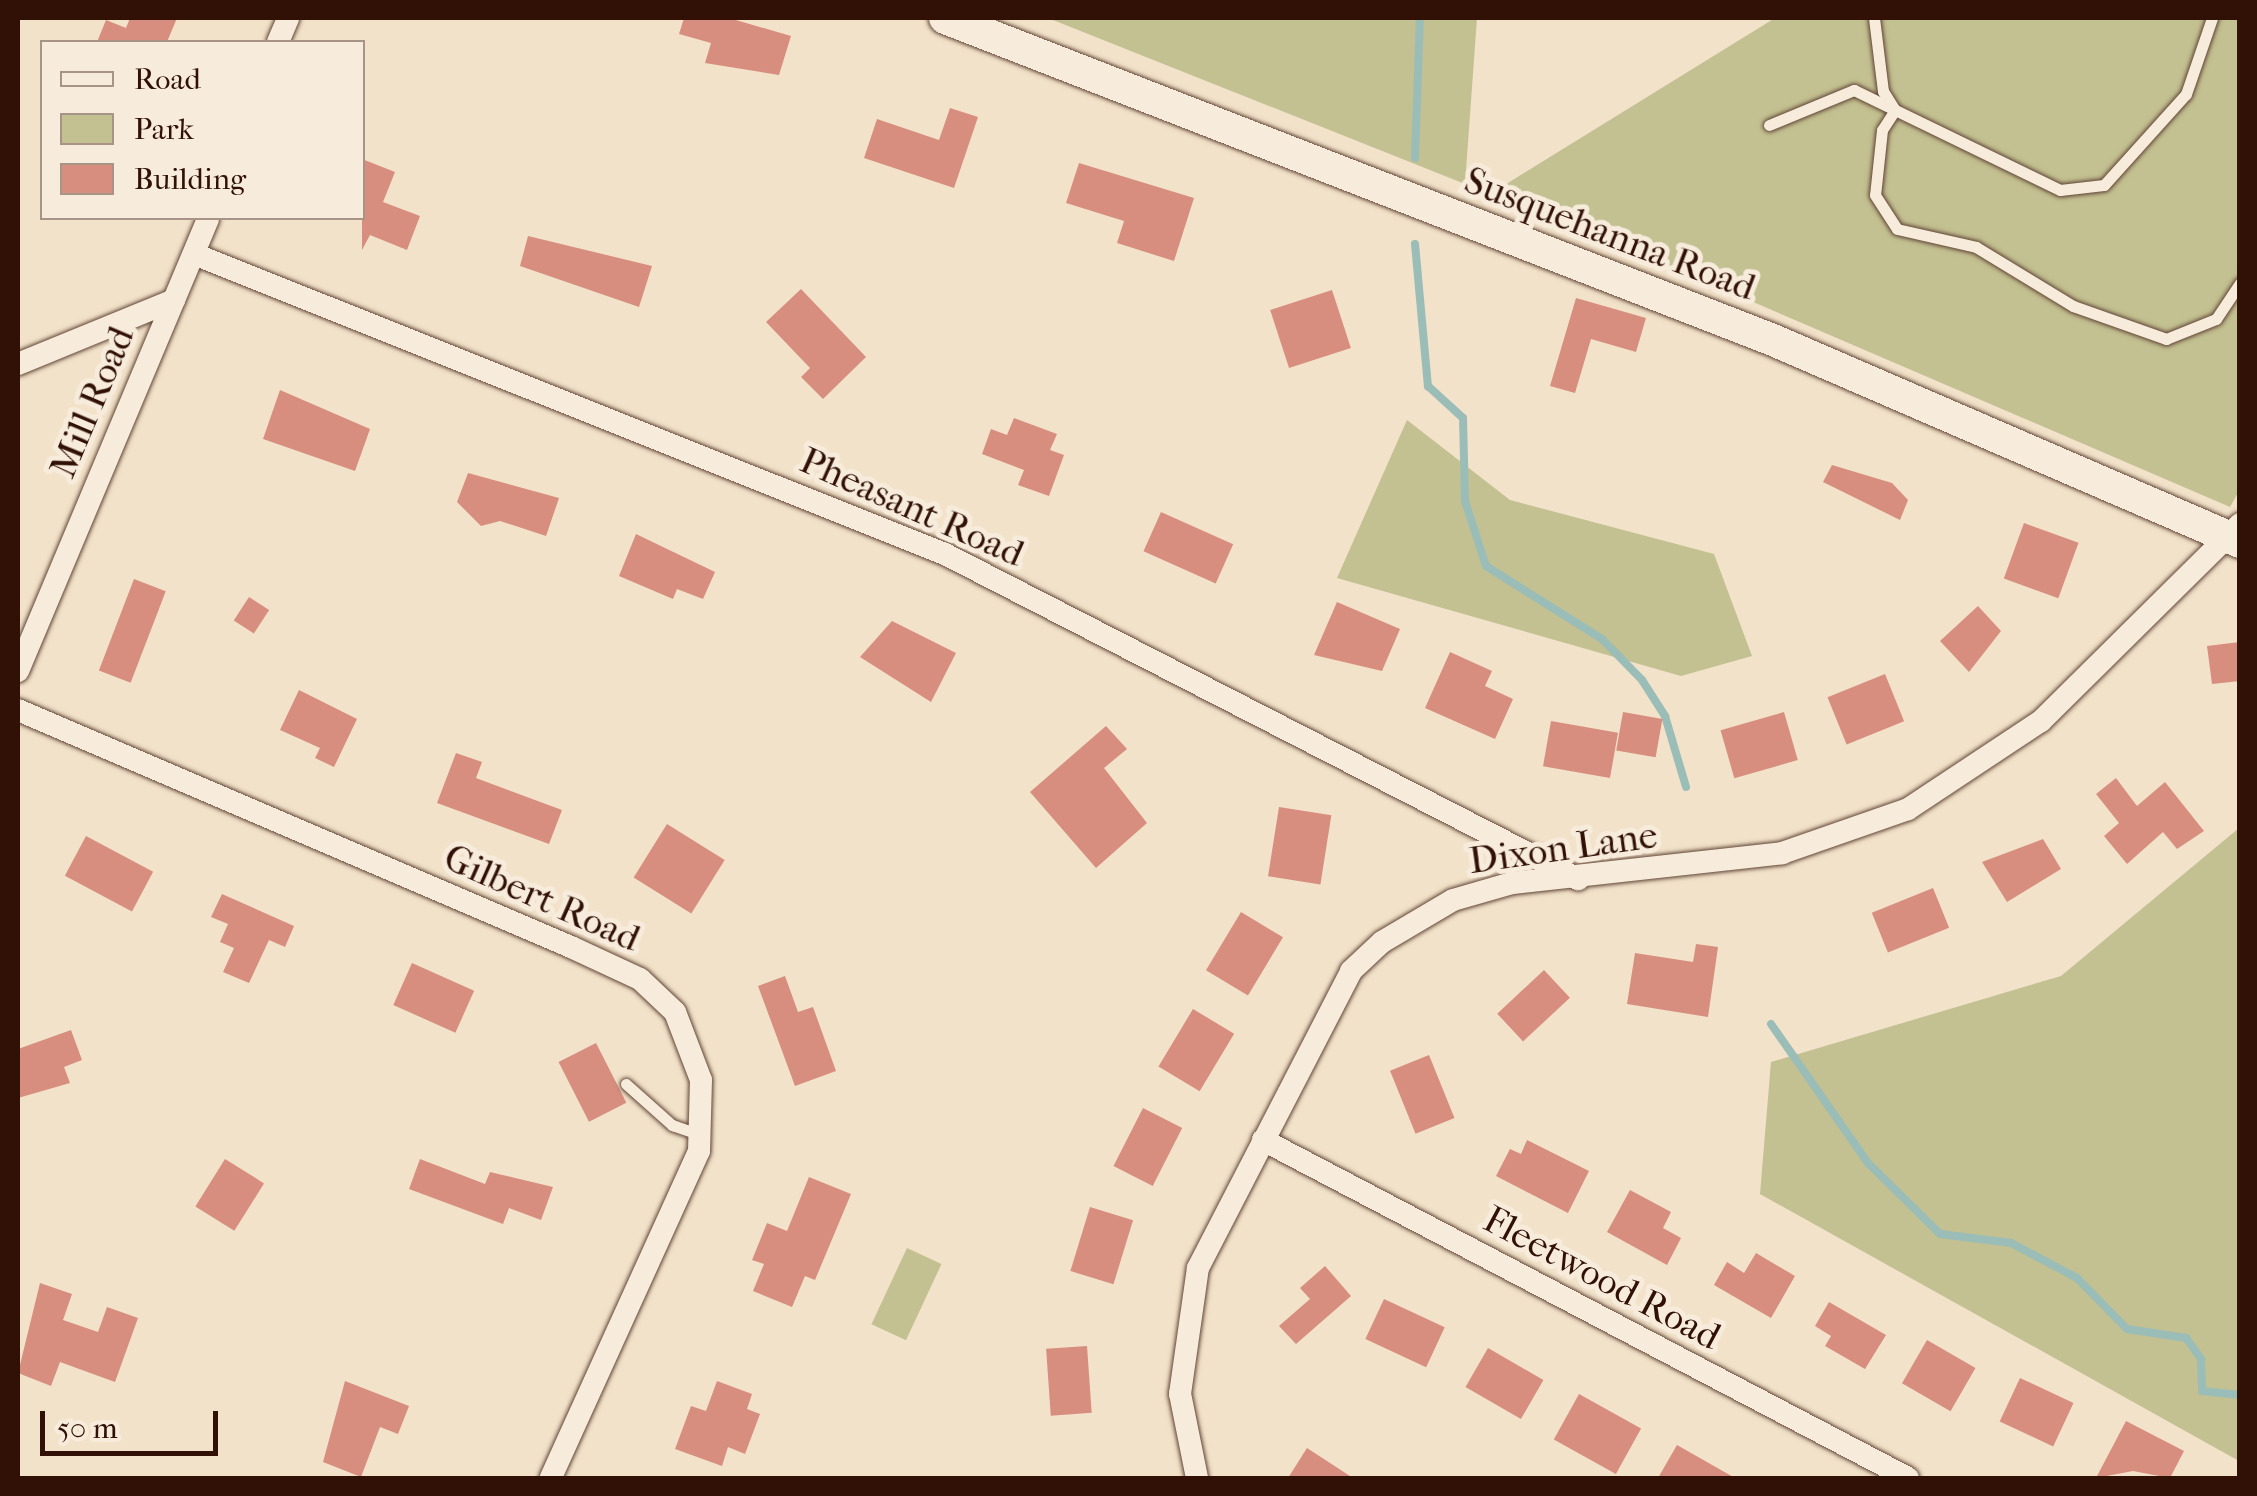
<!DOCTYPE html>
<html>
<head>
<meta charset="utf-8">
<style>
  body { margin:0 }
  #map { position:relative; width:2257px; height:1496px; overflow:hidden; background:#f2e2c9; font-family:"IM FELL French Canon",serif }
  div>[style] { position:absolute }
  [style*='--x'] { left:calc(var(--x)*1px); top:calc(var(--y)*1px); width:calc(var(--w)*1px); rotate:calc(var(--a)*1deg) }
  .green>* { inset:0; background:#c3c091; transform-origin:0 0 }
  .stream>* { height:8px; margin:-4px; padding:0 4px; transform-origin:4px; border-radius:4px; background:#9bbdb8 }
  .building>* { inset:0; background:#d78e7f; transform-origin:0 0 }
  .roads { filter:drop-shadow(0 0 2px #614536) drop-shadow(0 0 2px #614536) }
  .service>* { height:11px; margin:-5.5px; padding:0 5.5px; transform-origin:5.5px; border-radius:5.5px; background:#f7ecdc }
  .minor>* { height:22px; margin:-11px; padding:0 11px; transform-origin:11px; border-radius:11px; background:#f7ecdc }
  .secondary>* { height:32px; margin:-16px; padding:0 16px; transform-origin:16px; border-radius:16px; background:#f7ecdc }
  span { translate:-50% -50%; white-space:nowrap; text-align:center; line-height:1.15; -webkit-text-stroke:10px #f7ecdc; paint-order:stroke }
  .street-label { font-size:38px; color:#311105 }
  .frame { position:absolute; inset:0; border:20px solid #311105; pointer-events:none }
  .legend { position:absolute; left:40px; top:40px; width:325px; height:180px; box-sizing:border-box; background:#f7ecdc; border:2px solid #a89486; margin:0; padding:12px 18px; list-style:none; font-size:30px; color:#311105 }
  .legend li { display:flex; align-items:center; gap:20px; height:50px }
  .legend b { width:50px; border:2px solid #a89486 }
  .scale { position:absolute; left:40px; top:1411px; width:178px; height:45px; box-sizing:border-box; border:5px solid #311105; border-top:0; padding-left:12px; font-size:30px; line-height:35px; white-space:nowrap; color:#311105; -webkit-text-stroke:8px #f7ecdc; paint-order:stroke }
</style>
</head>
<body>
<div id="map">
  <div class="green">
    <div style="clip-path:polygon(1048px 18px,1477px 18px,1465px 184px)"></div>
    <div style="clip-path:polygon(1775px 18px,2239px 18px,2239px 491px,2230px 507px,1495px 191px)"></div>
    <div style="clip-path:polygon(1407px 420px,1510px 500px,1714px 554px,1752px 656px,1681px 676px,1337px 578px)"></div>
    <div style="clip-path:polygon(2239px 828px,2239px 1461px,1760px 1194px,1771px 1062px,2061px 976px)"></div>
    <div style="left:907px;top:1248px;width:38px;height:84px;rotate:25deg"></div>
  </div>
  <div class="stream">
    <div style="--x:1415;--y:158;--w:140;--a:-88"></div>
    <div style="--x:1415;--y:244;--w:143;--a:84.8"></div>
    <div style="--x:1428;--y:386;--w:47;--a:42.4"></div>
    <div style="--x:1463;--y:418;--w:83;--a:88.6"></div>
    <div style="--x:1465;--y:501;--w:68;--a:72.1"></div>
    <div style="--x:1486;--y:566;--w:137;--a:32.2"></div>
    <div style="--x:1602;--y:639;--w:57;--a:45.7"></div>
    <div style="--x:1642;--y:680;--w:43;--a:57.4"></div>
    <div style="--x:1665;--y:716;--w:74;--a:73.5"></div>
    <div style="--x:1771;--y:1024;--w:169;--a:55.1"></div>
    <div style="--x:1868;--y:1163;--w:101;--a:44.6"></div>
    <div style="--x:1940;--y:1234;--w:72;--a:7.2"></div>
    <div style="--x:2011;--y:1243;--w:75;--a:27.9"></div>
    <div style="--x:2077;--y:1278;--w:71;--a:45.6"></div>
    <div style="--x:2127;--y:1329;--w:60;--a:8.7"></div>
    <div style="--x:2186;--y:1338;--w:26;--a:54"></div>
    <div style="--x:2201;--y:1359;--w:32;--a:88"></div>
    <div style="--x:2202;--y:1391;--w:38;--a:6"></div>
  </div>
  <div class="building">
    <div style="clip-path:polygon(130px 18px,177px 18px,167px 42px,97px 42px,106px 20px,126px 28px)"></div>
    <div style="clip-path:polygon(684px 18px,729px 18px,791px 36px,779px 75px,705px 63px,711px 43px,679px 34px)"></div>
    <div style="clip-path:polygon(950px 108px,978px 117px,954px 188px,864px 158px,877px 119px,939px 140px)"></div>
    <div style="clip-path:polygon(362px 159px,395px 172px,383px 202px,420px 216px,407px 250px,370px 235px,362px 250px)"></div>
    <div style="clip-path:polygon(1079px 163px,1194px 198px,1174px 261px,1117px 243px,1124px 221px,1066px 203px)"></div>
    <div style="clip-path:polygon(528px 236px,652px 266px,639px 307px,520px 266px)"></div>
    <div style="clip-path:polygon(801px 289px,866px 357px,823px 399px,801px 377px,810px 368px,766px 322px)"></div>
    <div style="left:1332px;top:290px;width:61px;height:65px;rotate:72deg"></div>
    <div style="clip-path:polygon(1576px 298px,1646px 318px,1636px 352px,1591px 339px,1575px 393px,1550px 386px)"></div>
    <div style="clip-path:polygon(280px 390px,370px 429px,355px 471px,263px 439px)"></div>
    <div style="clip-path:polygon(1014px 418px,1057px 434px,1050px 450px,1064px 455px,1049px 496px,1018px 485px,1024px 470px,982px 454px,991px 429px,1007px 435px)"></div>
    <div style="clip-path:polygon(1832px 465px,1892px 483px,1908px 500px,1900px 520px,1823px 482px)"></div>
    <div style="clip-path:polygon(468px 473px,559px 498px,546px 536px,500px 521px,481px 526px,457px 502px)"></div>
    <div style="left:1161px;top:512px;width:79px;height:43px;rotate:24deg"></div>
    <div style="left:2024px;top:523px;width:58px;height:59px;rotate:20deg"></div>
    <div style="clip-path:polygon(636px 534px,715px 572px,703px 599px,677px 589px,673px 599px,619px 576px)"></div>
    <div style="left:134px;top:579px;width:34px;height:98px;rotate:21deg"></div>
    <div style="left:249px;top:597px;width:24px;height:28px;rotate:33deg"></div>
    <div style="clip-path:polygon(1337px 602px,1400px 629px,1382px 671px,1314px 655px)"></div>
    <div style="clip-path:polygon(1978px 606px,2001px 631px,1969px 672px,1940px 641px)"></div>
    <div style="clip-path:polygon(892px 621px,956px 653px,931px 702px,860px 657px)"></div>
    <div style="clip-path:polygon(2240px 642px,2240px 681px,2212px 684px,2207px 646px)"></div>
    <div style="clip-path:polygon(1450px 652px,1492px 671px,1485px 686px,1513px 699px,1495px 739px,1425px 708px)"></div>
    <div style="left:1885px;top:674px;width:51px;height:62px;rotate:68deg"></div>
    <div style="clip-path:polygon(299px 690px,357px 719px,334px 767px,315px 758px,320px 748px,280px 730px)"></div>
    <div style="left:1623px;top:712px;width:40px;height:39px;rotate:10deg"></div>
    <div style="left:1784px;top:712px;width:50px;height:66px;rotate:74deg"></div>
    <div style="left:1551px;top:721px;width:68px;height:46px;rotate:10deg"></div>
    <div style="clip-path:polygon(1106px 726px,1127px 749px,1104px 768px,1147px 823px,1096px 868px,1030px 792px)"></div>
    <div style="clip-path:polygon(456px 753px,482px 762px,476px 778px,562px 810px,549px 844px,437px 803px)"></div>
    <div style="clip-path:polygon(2116px 778px,2137px 806px,2165px 782px,2204px 831px,2177px 849px,2163px 832px,2127px 864px,2104px 836px,2119px 823px,2096px 794px)"></div>
    <div style="left:1279px;top:807px;width:53px;height:70px;rotate:9deg"></div>
    <div style="left:667px;top:824px;width:68px;height:63px;rotate:32deg"></div>
    <div style="left:86px;top:836px;width:76px;height:45px;rotate:28deg"></div>
    <div style="clip-path:polygon(2043px 839px,2061px 869px,2007px 902px,1982px 862px)"></div>
    <div style="left:1933px;top:888px;width:43px;height:66px;rotate:68deg"></div>
    <div style="clip-path:polygon(222px 894px,294px 926px,285px 947px,269px 940px,249px 983px,223px 972px,234px 948px,220px 942px,228px 924px,211px 917px)"></div>
    <div style="left:1241px;top:912px;width:49px;height:68px;rotate:31deg"></div>
    <div style="clip-path:polygon(1696px 944px,1718px 947px,1708px 1017px,1627px 1004px,1635px 953px,1693px 962px)"></div>
    <div style="left:412px;top:963px;width:68px;height:46px;rotate:24deg"></div>
    <div style="left:1544px;top:970px;width:38px;height:64px;rotate:47deg"></div>
    <div style="clip-path:polygon(785px 976px,798px 1012px,813px 1007px,836px 1071px,795px 1086px,758px 986px)"></div>
    <div style="left:1193px;top:1009px;width:48px;height:67px;rotate:31deg"></div>
    <div style="clip-path:polygon(71px 1030px,82px 1060px,64px 1067px,70px 1083px,18px 1098px,18px 1049px)"></div>
    <div style="left:596px;top:1043px;width:67px;height:42px;rotate:63deg"></div>
    <div style="left:1429px;top:1055px;width:68px;height:42px;rotate:68deg"></div>
    <div style="left:1143px;top:1108px;width:44px;height:65px;rotate:27deg"></div>
    <div style="clip-path:polygon(1527px 1140px,1589px 1171px,1568px 1213px,1496px 1176px,1510px 1149px,1521px 1154px)"></div>
    <div style="left:225px;top:1159px;width:46px;height:56px;rotate:32deg"></div>
    <div style="clip-path:polygon(420px 1159px,485px 1184px,490px 1172px,553px 1187px,541px 1220px,509px 1208px,503px 1224px,409px 1189px)"></div>
    <div style="clip-path:polygon(809px 1177px,851px 1194px,815px 1280px,805px 1276px,792px 1307px,753px 1291px,764px 1264px,752px 1260px,767px 1223px,787px 1231px)"></div>
    <div style="clip-path:polygon(1630px 1190px,1671px 1212px,1663px 1228px,1681px 1238px,1667px 1265px,1607px 1232px)"></div>
    <div style="left:1090px;top:1207px;width:45px;height:67px;rotate:17deg"></div>
    <div style="clip-path:polygon(1756px 1253px,1795px 1276px,1771px 1318px,1714px 1285px,1727px 1262px,1744px 1273px)"></div>
    <div style="clip-path:polygon(1325px 1266px,1351px 1296px,1296px 1344px,1279px 1326px,1310px 1299px,1300px 1288px)"></div>
    <div style="clip-path:polygon(40px 1283px,72px 1294px,63px 1320px,98px 1332px,107px 1307px,138px 1318px,115px 1382px,60px 1362px,51px 1386px,18px 1373px)"></div>
    <div style="left:1384px;top:1299px;width:67px;height:44px;rotate:25deg"></div>
    <div style="clip-path:polygon(1829px 1302px,1886px 1335px,1865px 1369px,1825px 1346px,1831px 1336px,1815px 1326px)"></div>
    <div style="left:1927px;top:1340px;width:56px;height:50px;rotate:30deg"></div>
    <div style="left:1087px;top:1346px;width:67px;height:41px;rotate:86deg"></div>
    <div style="left:1488px;top:1348px;width:64px;height:45px;rotate:30deg"></div>
    <div style="left:2020px;top:1378px;width:59px;height:48px;rotate:25deg"></div>
    <div style="clip-path:polygon(345px 1381px,409px 1406px,398px 1434px,380px 1427px,361px 1477px,323px 1462px)"></div>
    <div style="clip-path:polygon(717px 1381px,752px 1394px,747px 1409px,760px 1414px,745px 1454px,728px 1447px,722px 1466px,675px 1449px,691px 1406px,706px 1411px)"></div>
    <div style="left:1579px;top:1394px;width:71px;height:52px;rotate:29deg"></div>
    <div style="clip-path:polygon(2126px 1421px,2184px 1451px,2170px 1478px,2133px 1471px,2096px 1478px)"></div>
    <div style="clip-path:polygon(1677px 1445px,1735px 1478px,1658px 1478px)"></div>
    <div style="clip-path:polygon(1307px 1448px,1353px 1478px,1288px 1478px)"></div>
  </div>
  <div class="roads">
    <div class="service">
      <div style="--x:1874;--y:18;--w:74;--a:83"></div>
      <div style="--x:1883;--y:91;--w:22;--a:58"></div>
      <div style="--x:1895;--y:110;--w:24;--a:123"></div>
      <div style="--x:1882;--y:130;--w:65;--a:96.1"></div>
      <div style="--x:1875;--y:195;--w:40;--a:57.1"></div>
      <div style="--x:1897;--y:229;--w:81;--a:12.8"></div>
      <div style="--x:1976;--y:247;--w:114;--a:31.3"></div>
      <div style="--x:2073;--y:306;--w:99;--a:19.5"></div>
      <div style="--x:2166;--y:339;--w:54;--a:-21.8"></div>
      <div style="--x:2216;--y:319;--w:43;--a:-56.3"></div>
      <div style="--x:1769;--y:125;--w:92;--a:-22.4"></div>
      <div style="--x:1854;--y:90;--w:229;--a:25.9"></div>
      <div style="--x:2060;--y:190;--w:44;--a:-6.5"></div>
      <div style="--x:2104;--y:185;--w:122;--a:-48"></div>
      <div style="--x:2186;--y:94;--w:80;--a:-71.1"></div>
      <div style="--x:626;--y:1084;--w:62;--a:41.7"></div>
      <div style="--x:672;--y:1125;--w:31;--a:19"></div>
    </div>
    <div class="minor">
      <div style="--x:278;--y:42;--w:26;--a:-67"></div>
      <div style="--x:194;--y:254;--w:809;--a:21.78"></div>
      <div style="--x:945;--y:554;--w:712;--a:27.18"></div>
      <div style="--x:18;--y:364;--w:169;--a:-22.3"></div>
      <div style="--x:18;--y:671;--w:491;--a:-67.2"></div>
      <div style="--x:18;--y:710;--w:602;--a:23.2"></div>
      <div style="--x:571;--y:947;--w:76;--a:24.9"></div>
      <div style="--x:640;--y:979;--w:48;--a:43.3"></div>
      <div style="--x:675;--y:1012;--w:73;--a:69.1"></div>
      <div style="--x:701;--y:1080;--w:71;--a:91.6"></div>
      <div style="--x:699;--y:1151;--w:359;--a:114.4"></div>
      <div style="--x:1263;--y:1140;--w:728;--a:27.66"></div>
      <div style="--x:1197;--y:1478;--w:86;--a:-101.4"></div>
      <div style="--x:1180;--y:1394;--w:127;--a:-81.9"></div>
      <div style="--x:1198;--y:1268;--w:334;--a:-62.7"></div>
      <div style="--x:1351;--y:971;--w:42;--a:-43.1"></div>
      <div style="--x:1382;--y:942;--w:82;--a:-30.6"></div>
      <div style="--x:1453;--y:900;--w:61;--a:-16.1"></div>
      <div style="--x:1512;--y:883;--w:272;--a:-6.3"></div>
      <div style="--x:1782;--y:853;--w:133;--a:-19.2"></div>
      <div style="--x:1908;--y:809;--w:159;--a:-33.5"></div>
      <div style="--x:2041;--y:721;--w:280;--a:-44.7"></div>
    </div>
    <div class="secondary">
      <div style="--x:945;--y:18;--w:888;--a:21.25"></div>
      <div style="--x:1773;--y:340;--w:509;--a:23.39"></div>
    </div>
  </div>
  <div class="street-label">
    <span style="left:1610px;top:234px;rotate:21deg">Susquehanna Road</span>
    <span style="left:92px;top:402px;rotate:-67deg">Mill Road</span>
    <span style="left:912px;top:507px;rotate:24deg">Pheasant Road</span>
    <span style="left:1563px;top:848px;rotate:-8deg">Dixon Lane</span>
    <span style="left:542px;top:898px;rotate:24deg">Gilbert Road</span>
    <span style="left:1602px;top:1278px;rotate:28deg">Fleetwood Road</span>
  </div>
  <div class="frame"></div>
  <ul class="legend">
  <li><b style="height:12px;background:#f7ecdc"></b>Road</li>
  <li><b style="height:28px;background:#c3c091"></b>Park</li>
  <li><b style="height:28px;background:#d78e7f"></b>Building</li>
  </ul>
  <div class="scale">50 m</div>
</div>
</body>
</html>
